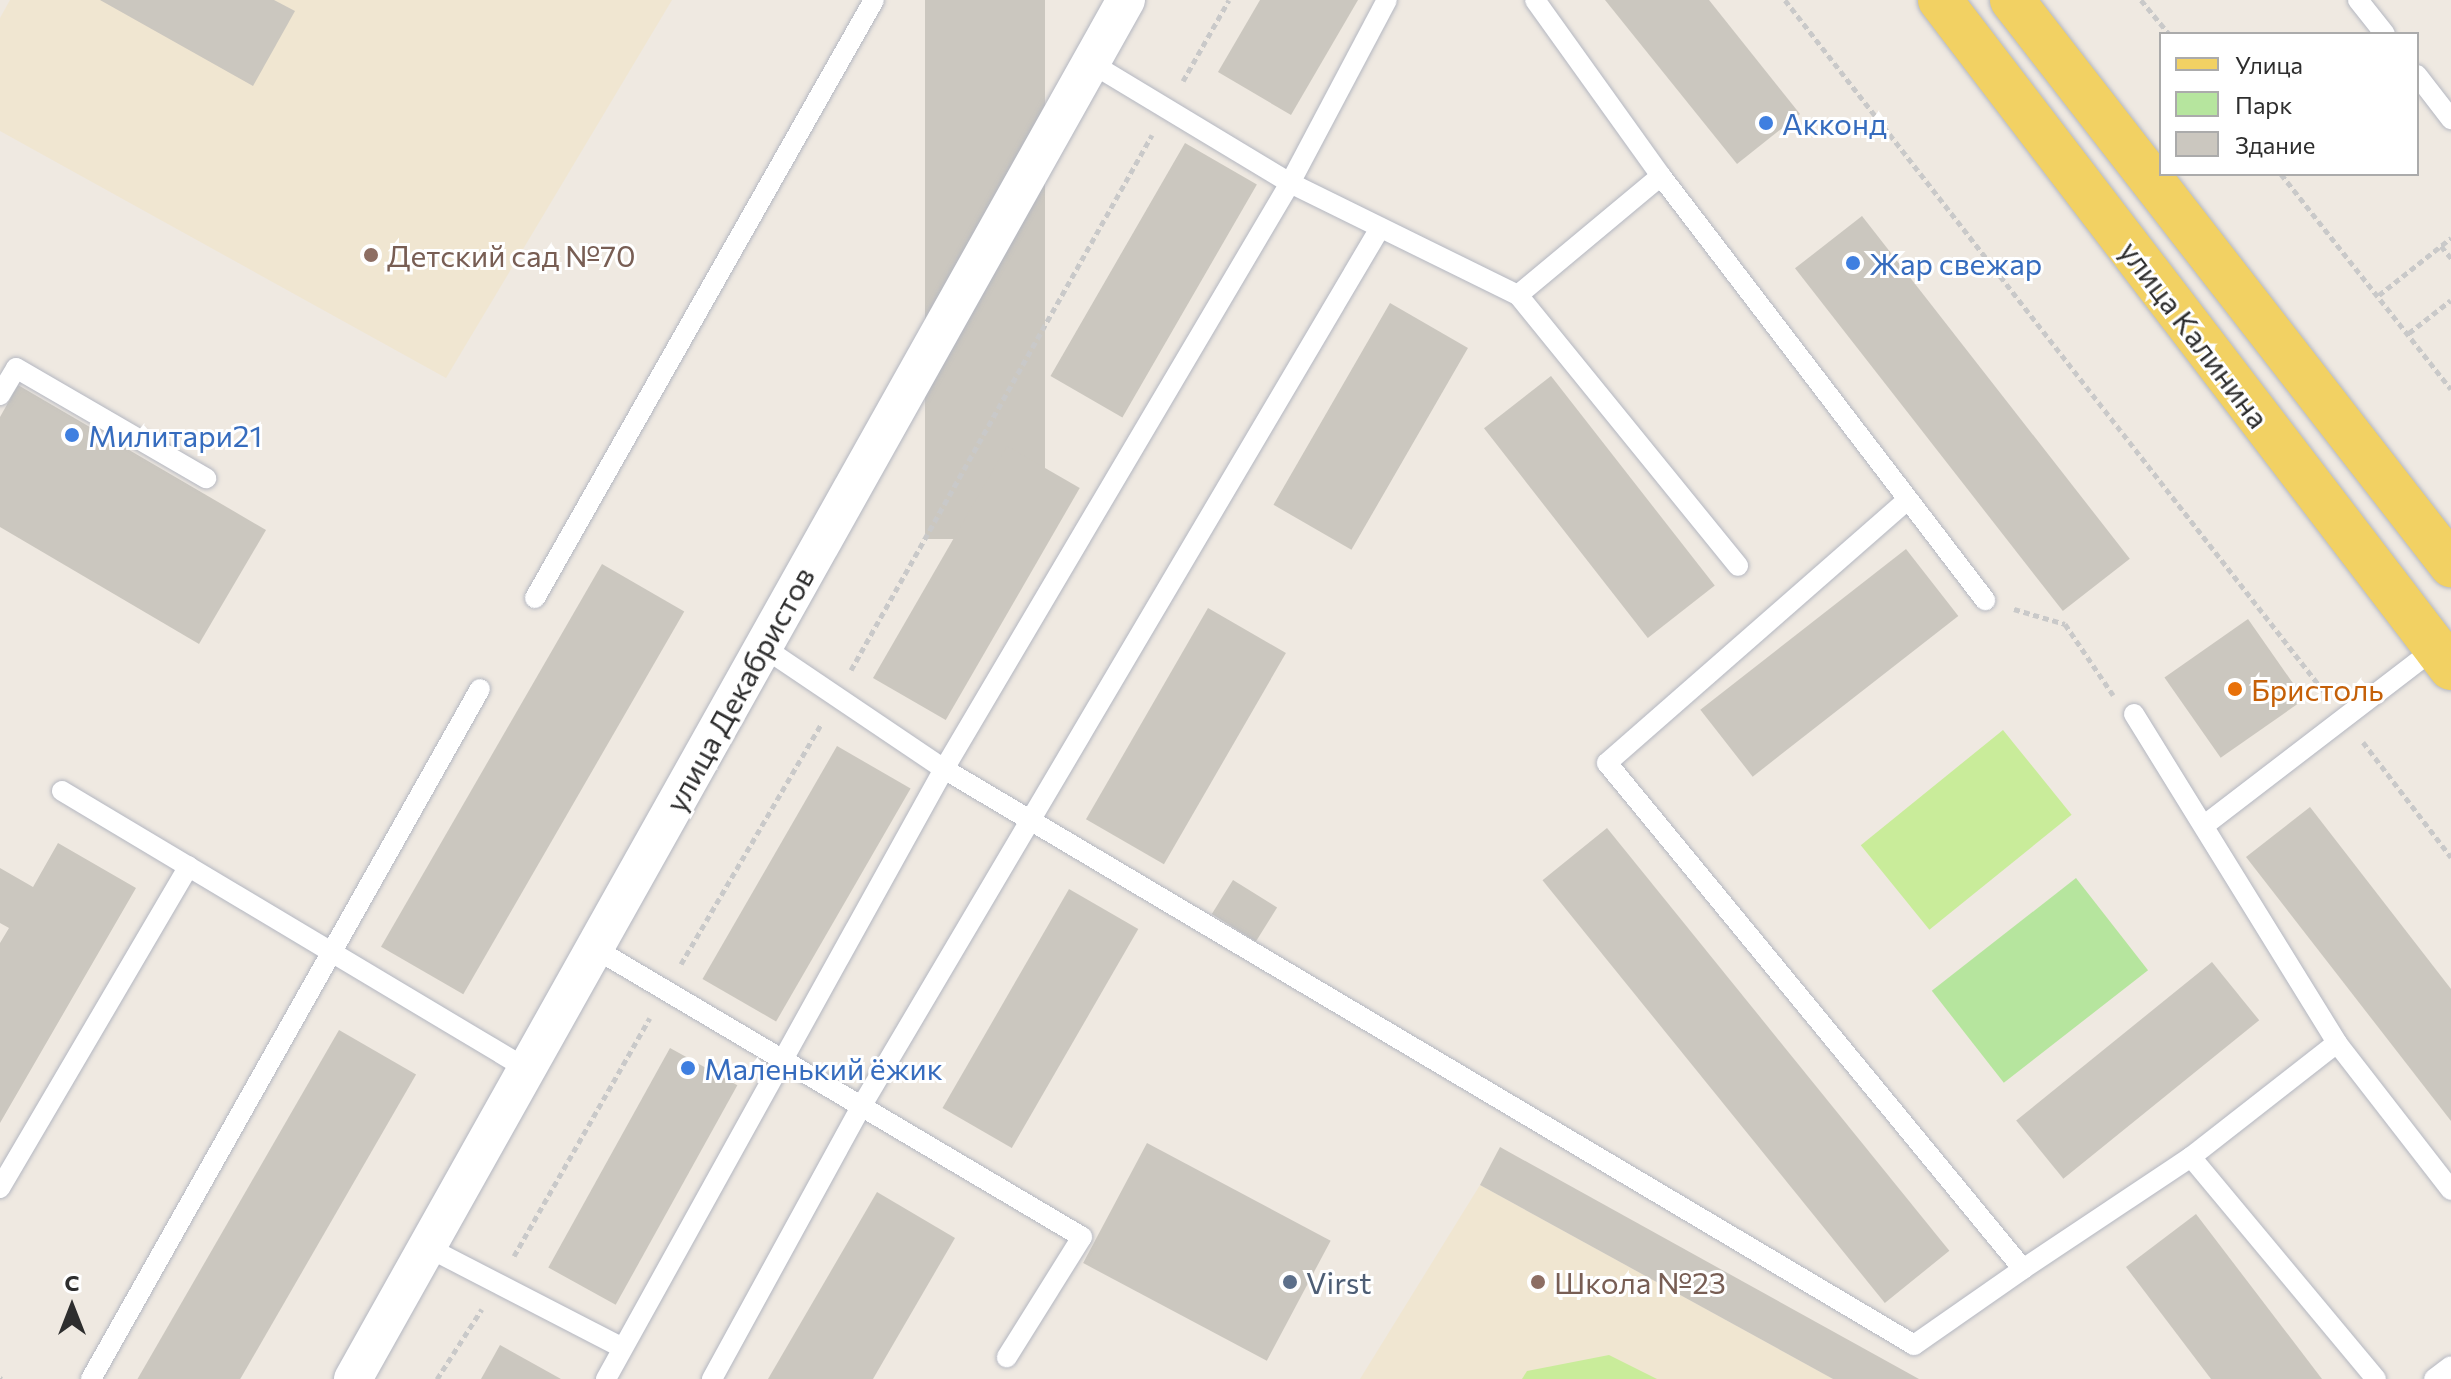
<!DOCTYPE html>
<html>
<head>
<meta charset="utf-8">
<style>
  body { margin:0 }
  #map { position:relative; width:2451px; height:1379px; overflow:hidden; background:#efe9e1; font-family:Commissioner,sans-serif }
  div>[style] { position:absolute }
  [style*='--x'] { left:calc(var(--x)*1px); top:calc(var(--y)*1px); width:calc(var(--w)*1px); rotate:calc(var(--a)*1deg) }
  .education>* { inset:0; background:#f0e6d1 }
  .green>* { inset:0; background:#b6e59e; transform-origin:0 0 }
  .pitch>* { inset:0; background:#c9ec9a; transform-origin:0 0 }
  .building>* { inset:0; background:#cbc7bf; transform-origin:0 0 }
  .path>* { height:5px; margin-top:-2.5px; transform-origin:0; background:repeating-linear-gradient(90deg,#c9c9c9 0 6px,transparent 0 10px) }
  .roads { filter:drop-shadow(0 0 2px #b4b7c1) drop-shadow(0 0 2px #b4b7c1) }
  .lane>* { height:20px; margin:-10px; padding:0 10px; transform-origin:10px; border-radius:10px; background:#fff }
  .street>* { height:38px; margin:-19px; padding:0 19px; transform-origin:19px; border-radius:19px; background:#fff }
  .primary>* { height:44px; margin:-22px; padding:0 22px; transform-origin:22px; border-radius:22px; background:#f2d163 }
  .dots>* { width:22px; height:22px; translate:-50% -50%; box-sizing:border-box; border:4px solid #fff; border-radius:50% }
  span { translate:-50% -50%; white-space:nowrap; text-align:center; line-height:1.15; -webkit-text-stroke:6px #fff; paint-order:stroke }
  .shop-label { font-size:30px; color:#366cbe }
  .left { translate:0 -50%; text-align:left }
  .education-label { font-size:30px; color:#785e54 }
  .street-label { font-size:30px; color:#2e2e2e }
  .food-label { font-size:30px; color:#c56008 }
  .service-label { font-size:30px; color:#4e5e75 }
  .legend { position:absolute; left:2159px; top:32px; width:260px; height:144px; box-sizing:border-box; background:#fff; border:2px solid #ababab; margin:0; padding:10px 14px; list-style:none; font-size:24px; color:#2e2e2e }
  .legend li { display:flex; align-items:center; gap:16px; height:40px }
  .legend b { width:40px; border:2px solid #ababab }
  .north { position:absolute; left:32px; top:1267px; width:80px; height:80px; -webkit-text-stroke:6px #fff; paint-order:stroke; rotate:0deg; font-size:22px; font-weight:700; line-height:32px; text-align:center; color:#2e2e2e }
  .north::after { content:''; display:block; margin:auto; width:28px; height:36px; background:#2e2e2e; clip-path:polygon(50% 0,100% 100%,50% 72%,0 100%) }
</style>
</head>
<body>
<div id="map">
  <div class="education">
    <div style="clip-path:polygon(10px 0,672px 0,446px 378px,0 131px,0 18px)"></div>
    <div style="clip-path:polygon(1480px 1185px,1833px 1379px,1360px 1379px)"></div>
  </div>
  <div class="green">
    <div style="left:2076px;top:878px;width:117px;height:183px;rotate:52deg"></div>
  </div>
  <div class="pitch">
    <div style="left:2003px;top:730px;width:109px;height:183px;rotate:51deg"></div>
    <div style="clip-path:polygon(1609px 1355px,1657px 1379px,1522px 1379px,1527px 1371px)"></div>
  </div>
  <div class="building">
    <div style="clip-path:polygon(100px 0,274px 0,295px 11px,253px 86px)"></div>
    <div style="left:925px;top:0;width:120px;height:539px"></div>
    <div style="clip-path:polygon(1260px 0,1358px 0,1291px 115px,1218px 72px)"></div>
    <div style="clip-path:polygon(1605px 0,1709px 0,1800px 114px,1737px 164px)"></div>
    <div style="left:1185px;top:143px;width:83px;height:269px;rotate:30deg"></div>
    <div style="left:1862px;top:216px;width:435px;height:85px;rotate:52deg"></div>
    <div style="left:1390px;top:303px;width:90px;height:233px;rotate:30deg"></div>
    <div style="left:1551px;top:376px;width:266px;height:85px;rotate:52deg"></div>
    <div style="clip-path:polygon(18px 385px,266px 530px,199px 644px,0 527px,0 417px)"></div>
    <div style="left:1007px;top:446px;width:84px;height:268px;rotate:30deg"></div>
    <div style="left:1906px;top:549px;width:85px;height:261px;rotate:52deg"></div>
    <div style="left:602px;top:564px;width:95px;height:442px;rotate:30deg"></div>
    <div style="left:1208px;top:608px;width:90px;height:244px;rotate:30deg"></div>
    <div style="left:2248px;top:619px;width:98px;height:102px;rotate:55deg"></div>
    <div style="left:837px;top:746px;width:85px;height:269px;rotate:30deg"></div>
    <div style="clip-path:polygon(2310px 807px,2451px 989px,2451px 1121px,2246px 857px)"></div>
    <div style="left:1607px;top:828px;width:544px;height:83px;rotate:51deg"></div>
    <div style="clip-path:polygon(58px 843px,136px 888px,0 1123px,0 943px,9px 928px,0 923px,0 868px,33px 887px)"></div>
    <div style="left:1233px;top:880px;width:52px;height:40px;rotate:32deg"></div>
    <div style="left:1069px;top:889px;width:80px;height:253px;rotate:30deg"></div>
    <div style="left:2212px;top:962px;width:75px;height:252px;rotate:51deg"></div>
    <div style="left:339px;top:1030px;width:89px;height:404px;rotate:30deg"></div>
    <div style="left:670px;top:1048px;width:77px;height:251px;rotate:29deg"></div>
    <div style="left:1147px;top:1143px;width:208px;height:136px;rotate:28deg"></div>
    <div style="clip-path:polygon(1500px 1147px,1919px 1379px,1833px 1379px,1480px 1185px)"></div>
    <div style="clip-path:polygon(877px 1192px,955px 1238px,873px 1379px,768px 1379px)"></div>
    <div style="clip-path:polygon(2196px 1214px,2322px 1379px,2211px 1379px,2126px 1267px)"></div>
    <div style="clip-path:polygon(500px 1345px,561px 1379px,481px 1379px)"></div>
  </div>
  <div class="path">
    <div style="--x:1785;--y:0;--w:879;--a:52.07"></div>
    <div style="--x:2141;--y:0;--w:44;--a:50.5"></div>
    <div style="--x:1183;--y:81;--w:93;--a:-60.4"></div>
    <div style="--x:2281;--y:174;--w:274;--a:51.7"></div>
    <div style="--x:2441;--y:246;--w:16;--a:50"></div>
    <div style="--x:2379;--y:295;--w:92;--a:-38.4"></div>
    <div style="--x:2409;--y:333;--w:53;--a:-38.2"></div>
    <div style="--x:2014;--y:609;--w:53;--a:16.4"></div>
    <div style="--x:2065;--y:624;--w:86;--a:55.9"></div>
    <div style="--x:851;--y:670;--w:614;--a:-60.64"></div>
    <div style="--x:2363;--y:742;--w:145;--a:52.6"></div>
    <div style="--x:681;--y:964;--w:278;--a:-59.7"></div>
    <div style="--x:514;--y:1256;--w:274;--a:-60.3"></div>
    <div style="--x:0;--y:1378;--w:2;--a:27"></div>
    <div style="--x:437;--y:1379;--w:83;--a:-57.3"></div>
  </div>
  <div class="roads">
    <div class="lane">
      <div style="--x:1535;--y:0;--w:216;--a:54.4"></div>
      <div style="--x:1661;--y:176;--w:534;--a:52.61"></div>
      <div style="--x:2358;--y:0;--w:43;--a:51.5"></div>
      <div style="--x:1091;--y:63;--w:232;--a:31.1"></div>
      <div style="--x:1290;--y:183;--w:254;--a:26.2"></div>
      <div style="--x:1518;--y:295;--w:349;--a:50.9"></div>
      <div style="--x:2417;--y:75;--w:56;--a:52.3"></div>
      <div style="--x:1518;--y:295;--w:186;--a:-39.8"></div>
      <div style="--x:0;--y:395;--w:31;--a:-59"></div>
      <div style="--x:16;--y:368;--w:220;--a:30.1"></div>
      <div style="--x:535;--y:598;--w:687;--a:-60.45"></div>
      <div style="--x:763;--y:647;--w:218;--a:34"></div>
      <div style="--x:944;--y:769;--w:1128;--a:30.7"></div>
      <div style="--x:1914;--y:1345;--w:133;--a:-34.9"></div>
      <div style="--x:2023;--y:1269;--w:655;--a:-129.42"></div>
      <div style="--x:1607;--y:763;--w:399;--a:-41.2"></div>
      <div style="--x:2134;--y:714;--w:387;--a:58.3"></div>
      <div style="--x:2337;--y:1043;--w:186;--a:52.2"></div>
      <div style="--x:62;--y:791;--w:542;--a:30.87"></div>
      <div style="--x:2206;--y:824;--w:289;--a:-37.5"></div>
      <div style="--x:594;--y:948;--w:567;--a:30.63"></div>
      <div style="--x:1082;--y:1237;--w:142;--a:122"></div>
      <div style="--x:2191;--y:1157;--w:289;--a:50.2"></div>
      <div style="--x:0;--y:1188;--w:373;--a:-59.6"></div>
      <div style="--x:427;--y:1247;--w:220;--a:27.3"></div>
      <div style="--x:2023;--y:1269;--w:202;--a:-33.7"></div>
      <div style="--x:2191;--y:1157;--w:185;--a:-38"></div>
      <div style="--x:91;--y:1379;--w:792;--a:-60.59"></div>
      <div style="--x:606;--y:1379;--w:697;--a:-61.01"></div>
      <div style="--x:944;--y:769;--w:681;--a:-59.44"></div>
      <div style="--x:1290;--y:183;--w:207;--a:-62.1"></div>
      <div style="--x:712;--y:1379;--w:310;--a:-61.3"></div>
      <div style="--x:861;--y:1107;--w:1021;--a:-59.44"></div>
      <div style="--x:2434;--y:1379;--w:21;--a:-37"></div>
    </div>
    <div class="street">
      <div style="--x:353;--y:1379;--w:1581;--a:-60.73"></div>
    </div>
    <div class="primary">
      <div style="--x:1940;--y:0;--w:841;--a:52.59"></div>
      <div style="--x:2012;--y:0;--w:716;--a:52.15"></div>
    </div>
  </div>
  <div class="dots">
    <div style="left:1766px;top:123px;background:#3f7fe0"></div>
    <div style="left:371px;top:255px;background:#8d6e63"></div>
    <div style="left:1853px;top:263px;background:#3f7fe0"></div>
    <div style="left:72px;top:435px;background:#3f7fe0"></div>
    <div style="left:2235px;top:689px;background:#e8710a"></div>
    <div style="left:688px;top:1068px;background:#3f7fe0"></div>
    <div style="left:1290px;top:1282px;background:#5c6f8a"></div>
    <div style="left:1538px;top:1282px;background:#8d6e63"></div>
  </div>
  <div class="shop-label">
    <span class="left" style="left:1782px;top:123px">Акконд</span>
    <span class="left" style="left:1869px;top:263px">Жар свежар</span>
    <span class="left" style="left:88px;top:435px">Милитари21</span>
    <span class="left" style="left:704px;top:1068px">Маленький ёжик</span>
  </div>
  <div class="education-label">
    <span class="left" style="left:387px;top:255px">Детский сад №70</span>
    <span class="left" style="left:1554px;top:1282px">Школа №23</span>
  </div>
  <div class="street-label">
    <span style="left:2195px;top:334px;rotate:53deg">улица Калинина</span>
    <span style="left:739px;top:689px;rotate:-61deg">улица Декабристов</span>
  </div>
  <div class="food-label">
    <span class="left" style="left:2251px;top:689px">Бристоль</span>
  </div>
  <div class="service-label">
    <span class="left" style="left:1306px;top:1282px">Virst</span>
  </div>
  <ul class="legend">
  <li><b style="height:10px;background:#f2d163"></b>Улица</li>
  <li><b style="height:22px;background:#b6e59e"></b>Парк</li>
  <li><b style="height:22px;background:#cbc7bf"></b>Здание</li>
  </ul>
  <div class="north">С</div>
</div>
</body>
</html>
